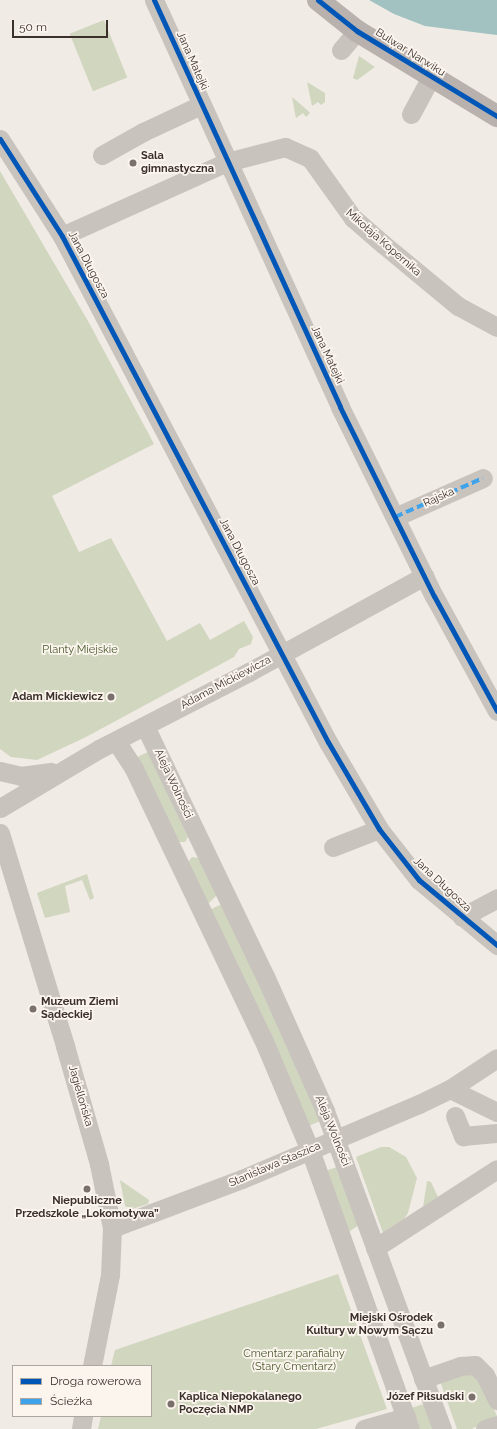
<!DOCTYPE html>
<html>
<head>
<meta charset="utf-8">
<style>
  body { margin:0 }
  #map { position:relative; width:497px; height:1429px; overflow:hidden; background:#f0ebe5; font-family:Raleway,sans-serif }
  div>[style] { position:absolute }
  [style*='--x'] { left:calc(var(--x)*1px); top:calc(var(--y)*1px); width:calc(var(--w)*1px); rotate:calc(var(--a)*1deg) }
  .green>* { inset:0; background:#d1d6bf; transform-origin:0 0 }
  .water>* { inset:0; background:#a1c2c1 }
  .minor>* { height:19px; margin:-9.5px; padding:0 9.5px; transform-origin:9.5px; border-radius:9.5px; background:#c9c3be }
  .major>* { height:22px; margin:-11px; padding:0 11px; transform-origin:11px; border-radius:11px; background:#b8b1ad }
  .quiet>* { height:4px; margin-top:-2px; transform-origin:0; background:repeating-linear-gradient(90deg,#3fa3eb 0 8px,transparent 0 12px) }
  .cycleway>* { height:5px; margin:-2.5px; padding:0 2.5px; transform-origin:2.5px; border-radius:2.5px; background:#0057b8 }
  .dots>* { width:11px; height:11px; translate:-50% -50%; box-sizing:border-box; border:2px solid #fbf5ee; border-radius:50% }
  span { translate:-50% -50%; white-space:nowrap; text-align:center; line-height:1.15; -webkit-text-stroke:3.5px #fbf5ee; paint-order:stroke }
  .street-label { font-size:11px; color:#3b302b }
  .poi-label { font-size:11px; color:#3b302b; font-weight:700 }
  .left { translate:0 -50%; text-align:left }
  .right { translate:-100% -50%; text-align:right }
  .park-label { font-size:11px; color:#4a5a2e }
  .legend { position:absolute; left:12px; top:1365px; width:140px; height:52px; box-sizing:border-box; background:#fbf5ee; border:1px solid #aea6a0; margin:0; padding:5px 7px; list-style:none; font-size:12px; color:#3b302b }
  .legend li { display:flex; align-items:center; gap:8px; height:20px }
  .legend b { width:20px; border:1px solid #aea6a0 }
  .scale { position:absolute; left:12px; top:20px; width:96px; height:18px; box-sizing:border-box; border:2px solid #3b302b; border-top:0; padding-left:5px; font-size:12px; line-height:14px; white-space:nowrap; color:#3b302b; -webkit-text-stroke:3px #fbf5ee; paint-order:stroke }
</style>
</head>
<body>
<div id="map">
  <div class="green">
    <div style="left:104px;top:20px;width:62px;height:37px;rotate:68deg"></div>
    <div style="clip-path:polygon(359px 56px,375px 67px,357px 80px,353px 78px)"></div>
    <div style="clip-path:polygon(307px 82px,325px 93px,325px 102px,321px 105px,318px 102px,312px 106px)"></div>
    <div style="clip-path:polygon(292px 97px,307px 110px,310px 113px,306px 117px,303px 113px,296px 118px)"></div>
    <div style="clip-path:polygon(0 171px,88px 321px,154px 444px,52px 496px,79px 552px,111px 538px,167px 641px,200px 623px,210px 640px,244px 621px,253px 637px,251px 644px,239px 649px,234px 657px,86px 737px,37px 760px,11px 757px,0 749px)"></div>
    <div style="clip-path:polygon(148px 752px,188px 837px,185px 842px,178px 842px,135px 758px)"></div>
    <div style="clip-path:polygon(192px 857px,199px 858px,217px 895px,207px 905px,188px 862px)"></div>
    <div style="clip-path:polygon(87px 874px,94px 898px,90px 900px,82px 880px,65px 886px,70px 912px,45px 918px,37px 893px)"></div>
    <div style="left:222px;top:904px;width:238px;height:14px;rotate:65deg"></div>
    <div style="clip-path:polygon(381px 1147px,389px 1147px,406px 1157px,417px 1178px,408px 1213px,404px 1219px,383px 1233px,356px 1157px)"></div>
    <div style="clip-path:polygon(337px 1167px,359px 1225px,347px 1233px,325px 1171px)"></div>
    <div style="clip-path:polygon(120px 1180px,149px 1200px,148px 1204px,132px 1209px,125px 1206px)"></div>
    <div style="clip-path:polygon(427px 1181px,431px 1182px,438px 1197px,423px 1207px)"></div>
    <div style="clip-path:polygon(338px 1274px,387px 1409px,316px 1429px,98px 1429px,101px 1416px,151px 1416px,151px 1366px,111px 1366px,115px 1350px)"></div>
    <div style="clip-path:polygon(475px 1368px,497px 1416px,472px 1429px,457px 1429px,440px 1381px)"></div>
    <div style="clip-path:polygon(424px 1404px,434px 1429px,418px 1429px,411px 1408px)"></div>
  </div>
  <div class="water">
    <div style="clip-path:polygon(369px 0,497px 0,497px 35px,425px 26px,394px 14px)"></div>
  </div>
  <div class="minor">
    <div style="--x:154;--y:0;--w:447;--a:65.4"></div>
    <div style="--x:340;--y:407;--w:211;--a:63.6"></div>
    <div style="--x:434;--y:596;--w:131;--a:61.3"></div>
    <div style="--x:341;--y:50;--w:25;--a:-50"></div>
    <div style="--x:411;--y:114;--w:42;--a:-61.6"></div>
    <div style="--x:0;--y:139;--w:115;--a:57.4"></div>
    <div style="--x:62;--y:236;--w:572;--a:62.27"></div>
    <div style="--x:328;--y:742;--w:101;--a:59.6"></div>
    <div style="--x:379;--y:829;--w:65;--a:51.9"></div>
    <div style="--x:419;--y:880;--w:102;--a:39.8"></div>
    <div style="--x:102;--y:155;--w:47;--a:-29.3"></div>
    <div style="--x:143;--y:132;--w:64;--a:-25"></div>
    <div style="--x:62;--y:236;--w:181;--a:-24.2"></div>
    <div style="--x:227;--y:162;--w:60;--a:-14.5"></div>
    <div style="--x:285;--y:147;--w:27;--a:24"></div>
    <div style="--x:310;--y:158;--w:74;--a:54.4"></div>
    <div style="--x:353;--y:218;--w:40;--a:41"></div>
    <div style="--x:383;--y:244;--w:97;--a:39.6"></div>
    <div style="--x:458;--y:306;--w:44;--a:28.3"></div>
    <div style="--x:395;--y:517;--w:96;--a:-23.9"></div>
    <div style="--x:145;--y:726;--w:277;--a:64.4"></div>
    <div style="--x:265;--y:976;--w:148;--a:66"></div>
    <div style="--x:325;--y:1111;--w:339;--a:69.8"></div>
    <div style="--x:116;--y:741;--w:33;--a:57"></div>
    <div style="--x:134;--y:769;--w:299;--a:64.5"></div>
    <div style="--x:263;--y:1039;--w:121;--a:67.1"></div>
    <div style="--x:310;--y:1150;--w:296;--a:70.3"></div>
    <div style="--x:0;--y:771;--w:22;--a:13"></div>
    <div style="--x:21;--y:776;--w:30;--a:-8"></div>
    <div style="--x:0;--y:808;--w:115;--a:-30.8"></div>
    <div style="--x:99;--y:749;--w:169;--a:-27.2"></div>
    <div style="--x:249;--y:672;--w:200;--a:-28.7"></div>
    <div style="--x:0;--y:833;--w:223;--a:73"></div>
    <div style="--x:65;--y:1046;--w:123;--a:73.9"></div>
    <div style="--x:99;--y:1164;--w:65;--a:78.5"></div>
    <div style="--x:112;--y:1228;--w:47;--a:92.4"></div>
    <div style="--x:110;--y:1275;--w:93;--a:101.2"></div>
    <div style="--x:333;--y:847;--w:49;--a:-21.4"></div>
    <div style="--x:462;--y:917;--w:40;--a:-28"></div>
    <div style="--x:450;--y:1089;--w:52;--a:26.1"></div>
    <div style="--x:455;--y:1116;--w:22;--a:68"></div>
    <div style="--x:463;--y:1136;--w:34;--a:-5"></div>
    <div style="--x:112;--y:1228;--w:139;--a:-20.7"></div>
    <div style="--x:242;--y:1179;--w:192;--a:-23"></div>
    <div style="--x:419;--y:1104;--w:34;--a:-26"></div>
    <div style="--x:450;--y:1089;--w:56;--a:-33.4"></div>
    <div style="--x:375;--y:1248;--w:145;--a:-32.9"></div>
    <div style="--x:423;--y:1379;--w:39;--a:-19"></div>
    <div style="--x:460;--y:1366;--w:15;--a:-4"></div>
    <div style="--x:475;--y:1365;--w:14;--a:45"></div>
    <div style="--x:485;--y:1375;--w:28;--a:64"></div>
    <div style="--x:81;--y:1429;--w:13;--a:-81"></div>
    <div style="--x:364;--y:1429;--w:44;--a:-15.9"></div>
    <div style="--x:485;--y:1429;--w:13;--a:-18"></div>
  </div>
  <div class="major">
    <div style="--x:318;--y:0;--w:50;--a:38.5"></div>
    <div style="--x:357;--y:31;--w:164;--a:31.3"></div>
  </div>
  <div class="quiet">
    <div style="--x:395;--y:517;--w:96;--a:-23.9"></div>
  </div>
  <div class="cycleway">
    <div style="--x:154;--y:0;--w:447;--a:65.4"></div>
    <div style="--x:340;--y:407;--w:211;--a:63.6"></div>
    <div style="--x:434;--y:596;--w:131;--a:61.3"></div>
    <div style="--x:318;--y:0;--w:50;--a:38.5"></div>
    <div style="--x:357;--y:31;--w:164;--a:31.3"></div>
    <div style="--x:0;--y:139;--w:115;--a:57.4"></div>
    <div style="--x:62;--y:236;--w:572;--a:62.27"></div>
    <div style="--x:328;--y:742;--w:101;--a:59.6"></div>
    <div style="--x:379;--y:829;--w:65;--a:51.9"></div>
    <div style="--x:419;--y:880;--w:102;--a:39.8"></div>
  </div>
  <div class="dots">
    <div style="left:133px;top:163px;background:#7a716c"></div>
    <div style="left:111px;top:697px;background:#7a716c"></div>
    <div style="left:33px;top:1009px;background:#7a716c"></div>
    <div style="left:87px;top:1189px;background:#7a716c"></div>
    <div style="left:441px;top:1325px;background:#7a716c"></div>
    <div style="left:472px;top:1397px;background:#7a716c"></div>
    <div style="left:171px;top:1404px;background:#7a716c"></div>
  </div>
  <div class="street-label">
    <span style="left:410px;top:53px;rotate:32deg">Bulwar Narwiku</span>
    <span style="left:192px;top:61px;rotate:66deg">Jana Matejki</span>
    <span style="left:383px;top:243px;rotate:41deg">Mikołaja Kopernika</span>
    <span style="left:88px;top:265px;rotate:62deg">Jana Długosza</span>
    <span style="left:327px;top:355px;rotate:65deg">Jana Matejki</span>
    <span style="left:439px;top:498px;rotate:-24deg">Rajska</span>
    <span style="left:239px;top:552px;rotate:62deg">Jana Długosza</span>
    <span style="left:226px;top:683px;rotate:-28deg">Adama Mickiewicza</span>
    <span style="left:173px;top:784px;rotate:65deg">Aleja Wolności</span>
    <span style="left:442px;top:885px;rotate:43deg">Jana Długosza</span>
    <span style="left:80px;top:1096px;rotate:74deg">Jagiellońska</span>
    <span style="left:332px;top:1131px;rotate:68deg">Aleja Wolności</span>
    <span style="left:275px;top:1165px;rotate:-23deg">Stanisława Staszica</span>
  </div>
  <div class="poi-label">
    <span class="left" style="left:141px;top:163px">Sala<br>gimnastyczna</span>
    <span class="right" style="left:103px;top:697px">Adam Mickiewicz</span>
    <span class="left" style="left:41px;top:1009px">Muzeum Ziemi<br>Sądeckiej</span>
    <span style="left:87px;top:1208px">Niepubliczne<br>Przedszkole „Lokomotywa”</span>
    <span class="right" style="left:433px;top:1325px">Miejski Ośrodek<br>Kultury w Nowym Sączu</span>
    <span class="right" style="left:464px;top:1397px">Józef Piłsudski</span>
    <span class="left" style="left:179px;top:1404px">Kaplica Niepokalanego<br>Poczęcia NMP</span>
  </div>
  <div class="park-label">
    <span style="left:80px;top:650px">Planty Miejskie</span>
    <span style="left:294px;top:1361px">Cmentarz parafialny<br>(Stary Cmentarz)</span>
  </div>
  <ul class="legend">
  <li><b style="height:5px;background:#0057b8"></b>Droga rowerowa</li>
  <li><b style="height:5px;background:#3fa3eb"></b>Ścieżka</li>
  </ul>
  <div class="scale">50 m</div>
</div>
</body>
</html>
